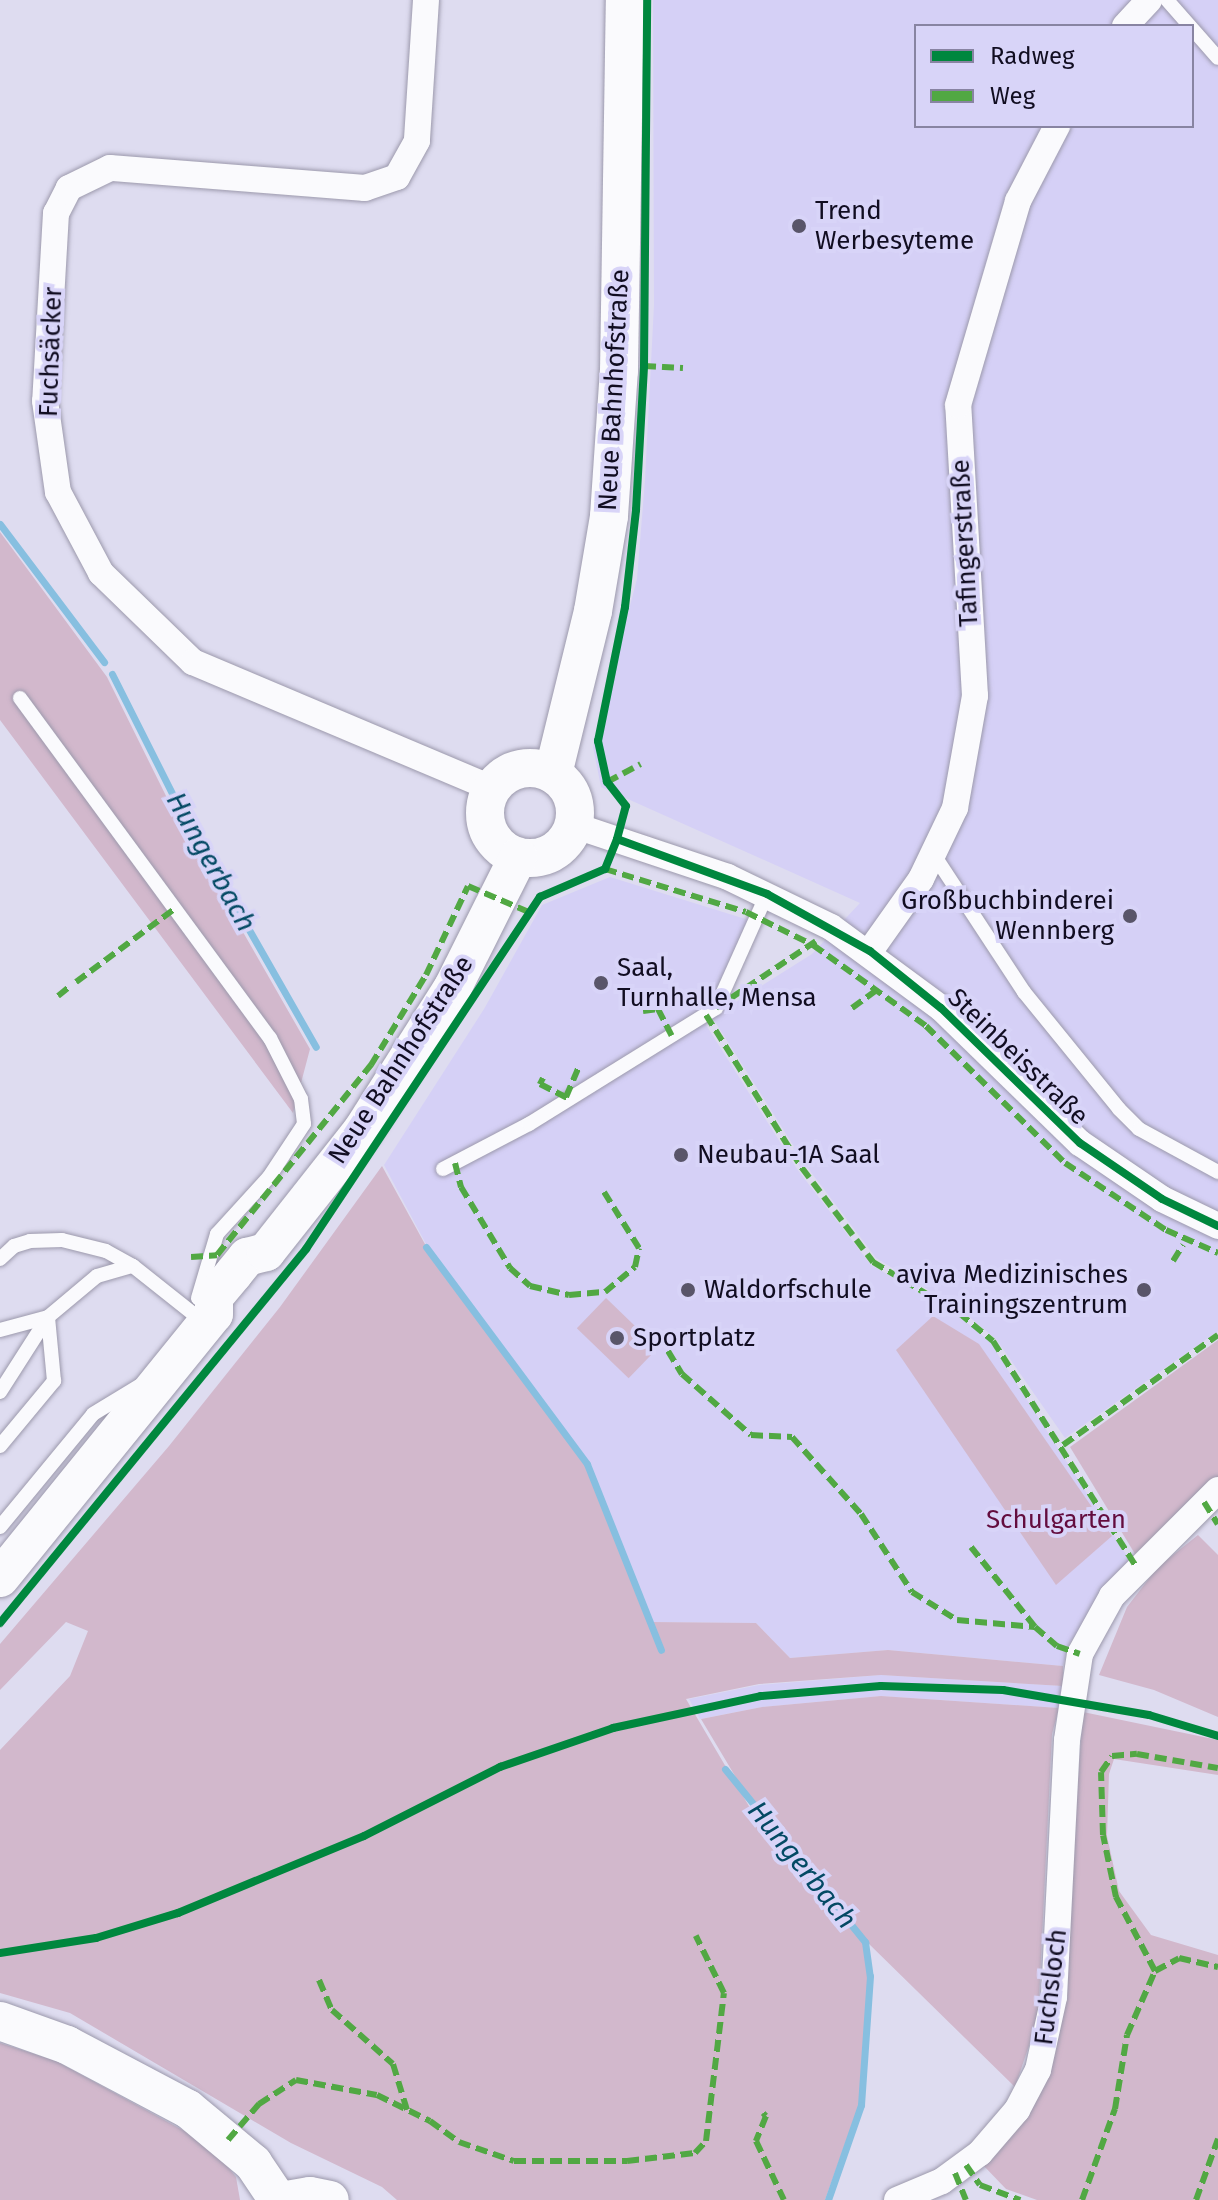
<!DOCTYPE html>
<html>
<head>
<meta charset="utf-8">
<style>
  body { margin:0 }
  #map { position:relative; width:1218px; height:2200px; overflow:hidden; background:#dedcf0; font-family:"Fira Sans",sans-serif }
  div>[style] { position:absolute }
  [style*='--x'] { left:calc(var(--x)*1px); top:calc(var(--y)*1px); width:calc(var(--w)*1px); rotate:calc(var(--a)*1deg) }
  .built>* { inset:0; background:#d5d0f6 }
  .green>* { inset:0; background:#d2b8cc; transform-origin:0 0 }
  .stream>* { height:7px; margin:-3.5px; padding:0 3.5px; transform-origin:3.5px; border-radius:3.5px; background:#87bfe0 }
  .roads { filter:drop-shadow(0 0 2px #9c99ac) drop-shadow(0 0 2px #9c99ac) }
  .lane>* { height:14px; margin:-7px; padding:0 7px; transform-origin:7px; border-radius:7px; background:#fafafd }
  .street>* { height:26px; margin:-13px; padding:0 13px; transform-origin:13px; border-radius:13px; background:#fafafd }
  .secondary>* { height:38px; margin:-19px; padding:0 19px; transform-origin:19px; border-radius:19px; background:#fafafd }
  .secondary>.ring { margin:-19px; padding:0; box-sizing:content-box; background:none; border:38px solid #fafafd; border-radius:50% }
  .quiet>* { height:6px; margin-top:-3px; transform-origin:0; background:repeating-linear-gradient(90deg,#51a843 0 12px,transparent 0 18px) }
  .cycleway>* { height:8px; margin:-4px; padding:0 4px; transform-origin:4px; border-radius:4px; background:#00873e }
  .dots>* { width:22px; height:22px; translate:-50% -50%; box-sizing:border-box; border:4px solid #d8d4f8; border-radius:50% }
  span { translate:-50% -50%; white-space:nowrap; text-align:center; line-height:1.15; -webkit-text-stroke:8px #d8d4f8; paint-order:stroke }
  .poi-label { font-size:26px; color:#110d21 }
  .left { translate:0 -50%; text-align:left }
  .right { translate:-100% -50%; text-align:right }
  .street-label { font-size:26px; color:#110d21 }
  .park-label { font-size:26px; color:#630c3e }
  .water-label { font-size:28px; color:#034964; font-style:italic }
  .legend { position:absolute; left:914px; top:24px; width:280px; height:104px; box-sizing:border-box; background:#d8d4f8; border:2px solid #8884a2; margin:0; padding:10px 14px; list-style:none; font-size:24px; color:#110d21 }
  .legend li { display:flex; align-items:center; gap:16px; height:40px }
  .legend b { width:40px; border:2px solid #8884a2 }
</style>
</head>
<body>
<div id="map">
  <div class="built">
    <div style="clip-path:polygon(evenodd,653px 0,1218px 0,1218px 1331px,1065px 1438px,996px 1339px,961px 1310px,876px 1258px,807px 1167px,712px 1017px,812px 954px,860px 903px,601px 787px,593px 747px,637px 579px,645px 480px,654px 305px,653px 0,916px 26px,1192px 26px,1192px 126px,916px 126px,916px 26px)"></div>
    <div style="clip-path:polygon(610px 877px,752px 921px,713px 1006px,701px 1017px,797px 1169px,871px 1265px,958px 1315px,990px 1342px,1129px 1559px,1069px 1644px,1063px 1666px,888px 1650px,790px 1658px,756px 1623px,652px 1622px,589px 1463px,427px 1246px,384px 1165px,484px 1009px,542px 905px)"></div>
    <div style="clip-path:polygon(881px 1675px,1063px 1686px,1059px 1708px,881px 1696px,762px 1707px,700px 1719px,689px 1699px,759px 1685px)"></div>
  </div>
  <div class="green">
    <div style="clip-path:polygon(0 532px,107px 677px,173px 810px,310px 1049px,293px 1113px,0 720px)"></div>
    <div style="clip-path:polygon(382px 1166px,426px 1246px,588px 1463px,651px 1622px,756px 1623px,790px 1658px,888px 1650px,1063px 1666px,1063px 1686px,881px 1675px,759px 1684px,686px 1699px,753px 1813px,807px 1867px,863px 1942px,868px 1976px,859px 2105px,825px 2200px,397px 2200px,382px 2187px,291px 2143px,70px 2013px,0 1993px,0 1750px,70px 1676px,88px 1631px,66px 1622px,0 1690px,0 1644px,169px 1446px,280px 1307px)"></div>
    <div style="left:606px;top:1298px;width:72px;height:42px;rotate:44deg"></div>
    <div style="clip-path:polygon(933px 1316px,979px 1344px,1112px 1536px,1056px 1585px,896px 1350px)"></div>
    <div style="clip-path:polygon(1218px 1340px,1218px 1481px,1135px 1554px,1070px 1447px)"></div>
    <div style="clip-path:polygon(1198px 1535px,1218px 1555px,1218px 1717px,1154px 1690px,1099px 1675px,1127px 1607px,1158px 1567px)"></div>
    <div style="clip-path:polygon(881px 1696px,1059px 1708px,1052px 1734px,1038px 2019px,1015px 2087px,867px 1942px,810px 1865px,756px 1811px,701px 1719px,762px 1707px)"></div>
    <div style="clip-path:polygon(1083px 1712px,1218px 1740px,1218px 1775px,1114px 1759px,1109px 1774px,1107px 1836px,1119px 1891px,1151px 1935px,1218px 1955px,1218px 2200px,1037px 2200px,1006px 2189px,982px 2164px,1027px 2115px,1073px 1847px)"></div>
    <div style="clip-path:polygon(0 2043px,56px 2061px,210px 2145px,236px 2177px,240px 2200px,0 2200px)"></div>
  </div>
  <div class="stream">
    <div style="--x:0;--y:524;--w:173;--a:53"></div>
    <div style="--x:112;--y:674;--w:149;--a:63.3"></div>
    <div style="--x:179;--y:807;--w:276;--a:60.3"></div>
    <div style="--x:426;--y:1247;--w:270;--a:53.4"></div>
    <div style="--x:587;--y:1464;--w:200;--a:68.3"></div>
    <div style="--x:725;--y:1769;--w:223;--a:51"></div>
    <div style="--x:865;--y:1942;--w:34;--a:82"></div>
    <div style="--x:870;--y:1976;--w:129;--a:94"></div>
    <div style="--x:861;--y:2105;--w:101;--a:109.2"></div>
  </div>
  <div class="roads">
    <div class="lane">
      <div style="--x:1167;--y:0;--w:77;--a:48.7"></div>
      <div style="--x:20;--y:698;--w:422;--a:53.7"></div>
      <div style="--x:270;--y:1038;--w:68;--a:63.1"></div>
      <div style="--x:301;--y:1099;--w:25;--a:83"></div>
      <div style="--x:304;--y:1124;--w:64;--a:123.4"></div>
      <div style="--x:269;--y:1177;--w:77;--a:132.4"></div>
      <div style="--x:217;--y:1234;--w:67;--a:106.5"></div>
      <div style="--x:934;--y:855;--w:164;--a:56.7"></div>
      <div style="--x:1024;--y:992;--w:151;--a:50.9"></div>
      <div style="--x:1119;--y:1109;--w:28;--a:45"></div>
      <div style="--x:1139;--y:1129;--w:90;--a:28.6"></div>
      <div style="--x:443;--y:1169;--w:97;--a:-27.6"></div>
      <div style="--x:529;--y:1124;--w:220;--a:-31.8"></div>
      <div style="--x:716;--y:1008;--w:125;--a:-65.9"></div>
      <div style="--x:0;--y:1259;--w:19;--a:-43"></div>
      <div style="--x:14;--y:1246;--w:17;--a:-17"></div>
      <div style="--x:30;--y:1241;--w:32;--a:-2"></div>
      <div style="--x:62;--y:1240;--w:45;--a:14"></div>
      <div style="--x:106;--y:1251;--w:31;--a:29"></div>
      <div style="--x:133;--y:1266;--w:92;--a:38.4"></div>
      <div style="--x:0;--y:1330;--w:50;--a:-15.2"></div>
      <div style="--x:0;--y:1392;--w:89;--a:-57.4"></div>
      <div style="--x:48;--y:1317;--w:64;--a:-39.9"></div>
      <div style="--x:97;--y:1276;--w:37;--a:-16"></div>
      <div style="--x:0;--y:1446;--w:85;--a:-50.3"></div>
      <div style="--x:54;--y:1381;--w:63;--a:-95.4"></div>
      <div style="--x:0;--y:1527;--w:146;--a:-50.5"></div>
      <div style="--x:93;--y:1414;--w:54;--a:-31.3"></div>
    </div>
    <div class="street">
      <div style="--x:426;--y:0;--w:141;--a:93.7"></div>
      <div style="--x:417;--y:141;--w:41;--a:119.1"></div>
      <div style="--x:397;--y:177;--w:34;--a:161"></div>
      <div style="--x:365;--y:188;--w:256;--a:-175.5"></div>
      <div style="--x:110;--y:168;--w:46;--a:154"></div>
      <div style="--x:69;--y:188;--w:28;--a:117"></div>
      <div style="--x:56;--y:213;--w:188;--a:93.3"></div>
      <div style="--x:45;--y:401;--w:92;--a:81.9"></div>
      <div style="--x:58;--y:492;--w:92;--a:62"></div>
      <div style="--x:101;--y:573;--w:128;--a:44.1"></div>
      <div style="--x:193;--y:662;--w:324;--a:22.9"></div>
      <div style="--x:1125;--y:26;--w:35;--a:-47"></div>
      <div style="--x:573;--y:825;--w:163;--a:18.5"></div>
      <div style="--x:728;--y:877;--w:114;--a:25.9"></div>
      <div style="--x:831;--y:927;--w:137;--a:36.4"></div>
      <div style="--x:941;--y:1008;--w:194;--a:44.2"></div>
      <div style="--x:1080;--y:1143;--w:99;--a:34.3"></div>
      <div style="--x:1162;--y:1199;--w:62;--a:25.7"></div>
      <div style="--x:870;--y:951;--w:88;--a:-54.7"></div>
      <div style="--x:921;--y:879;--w:79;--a:-64.4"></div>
      <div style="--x:955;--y:808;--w:114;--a:-79.9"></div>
      <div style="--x:975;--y:696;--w:291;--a:-93.3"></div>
      <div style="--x:958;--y:405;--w:213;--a:-73.6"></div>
      <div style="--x:1018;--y:201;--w:85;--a:-62.5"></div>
      <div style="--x:897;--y:2200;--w:49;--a:-22.9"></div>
      <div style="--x:942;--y:2181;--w:47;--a:-36.4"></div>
      <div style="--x:980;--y:2153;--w:57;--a:-49.3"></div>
      <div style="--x:1017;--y:2110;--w:45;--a:-62.3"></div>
      <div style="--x:1038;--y:2070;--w:75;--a:-77.6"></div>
      <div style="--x:1054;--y:1997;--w:257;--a:-87.1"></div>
      <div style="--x:1067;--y:1740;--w:87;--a:-81.4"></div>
      <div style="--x:1080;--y:1654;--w:66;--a:-61.1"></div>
      <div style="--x:1112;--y:1596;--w:150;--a:-45"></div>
    </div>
    <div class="secondary">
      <div class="ring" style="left:485px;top:768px;width:52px;height:52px"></div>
      <div style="--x:553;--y:774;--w:168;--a:-76.2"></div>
      <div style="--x:593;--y:611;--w:96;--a:-80.4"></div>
      <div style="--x:609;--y:516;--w:145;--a:-86.1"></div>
      <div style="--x:619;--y:371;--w:371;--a:-89.1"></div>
      <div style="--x:0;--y:1578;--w:340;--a:-51"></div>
      <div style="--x:214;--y:1314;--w:17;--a:-90"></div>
      <div style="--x:214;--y:1297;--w:31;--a:-50"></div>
      <div style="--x:234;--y:1273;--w:21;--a:-51"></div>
      <div style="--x:247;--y:1257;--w:20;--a:-15"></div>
      <div style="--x:266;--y:1252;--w:157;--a:-51.7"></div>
      <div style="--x:363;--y:1129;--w:166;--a:-57.6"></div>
      <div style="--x:452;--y:989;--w:148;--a:-63.4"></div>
      <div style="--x:0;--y:2021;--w:71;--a:19.7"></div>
      <div style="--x:67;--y:2045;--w:137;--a:27.9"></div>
      <div style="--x:188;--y:2109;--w:85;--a:39.7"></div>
      <div style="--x:253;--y:2163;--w:45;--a:56"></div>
      <div style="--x:287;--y:2200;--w:23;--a:-10"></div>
      <div style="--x:310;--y:2196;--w:20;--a:11"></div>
    </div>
  </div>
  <div class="quiet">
    <div style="--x:644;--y:366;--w:39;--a:3"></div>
    <div style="--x:607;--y:782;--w:38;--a:-28"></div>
    <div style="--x:605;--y:869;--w:147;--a:17"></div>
    <div style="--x:746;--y:912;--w:75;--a:26.2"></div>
    <div style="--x:813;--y:945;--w:139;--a:35.6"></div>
    <div style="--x:926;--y:1026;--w:195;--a:44.6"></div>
    <div style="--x:1065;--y:1163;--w:121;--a:33.6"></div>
    <div style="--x:1166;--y:1230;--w:57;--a:23.9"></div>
    <div style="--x:76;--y:982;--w:121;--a:-36.6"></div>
    <div style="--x:58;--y:996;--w:14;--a:-39"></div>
    <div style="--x:716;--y:1008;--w:120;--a:-33.8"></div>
    <div style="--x:852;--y:1008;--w:32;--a:-36"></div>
    <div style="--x:643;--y:1011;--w:15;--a:-8"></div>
    <div style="--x:658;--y:1009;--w:30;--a:63"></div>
    <div style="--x:706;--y:1015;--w:181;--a:57.9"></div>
    <div style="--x:802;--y:1168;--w:118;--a:52.9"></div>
    <div style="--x:873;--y:1262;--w:100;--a:30.7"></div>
    <div style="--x:959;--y:1313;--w:44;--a:39.5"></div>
    <div style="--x:993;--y:1341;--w:269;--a:57.6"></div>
    <div style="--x:543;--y:1078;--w:7;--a:117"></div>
    <div style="--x:540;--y:1084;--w:33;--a:27"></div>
    <div style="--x:566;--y:1097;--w:33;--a:-67"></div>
    <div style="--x:455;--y:1163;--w:25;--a:76"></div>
    <div style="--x:461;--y:1187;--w:95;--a:58.8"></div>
    <div style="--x:510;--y:1268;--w:27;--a:42"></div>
    <div style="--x:530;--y:1286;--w:40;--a:13"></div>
    <div style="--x:569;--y:1295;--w:36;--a:-5"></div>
    <div style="--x:605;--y:1292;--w:39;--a:-40"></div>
    <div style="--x:635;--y:1267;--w:19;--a:-78"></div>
    <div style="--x:639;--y:1248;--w:66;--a:-122"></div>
    <div style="--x:191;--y:1257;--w:26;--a:-4"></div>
    <div style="--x:217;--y:1255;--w:245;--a:-51"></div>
    <div style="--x:371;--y:1065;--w:105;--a:-58.6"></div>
    <div style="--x:426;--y:975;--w:98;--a:-64.7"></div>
    <div style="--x:468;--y:886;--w:66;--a:23.1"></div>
    <div style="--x:1173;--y:1261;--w:19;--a:-58"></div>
    <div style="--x:668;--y:1351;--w:27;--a:59"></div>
    <div style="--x:682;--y:1374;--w:92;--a:41.5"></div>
    <div style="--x:751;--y:1435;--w:41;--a:2.8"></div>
    <div style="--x:792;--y:1437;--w:103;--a:48.1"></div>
    <div style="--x:861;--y:1514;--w:93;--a:56.8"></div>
    <div style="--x:912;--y:1592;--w:53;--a:31.9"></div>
    <div style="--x:957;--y:1620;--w:78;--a:5.1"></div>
    <div style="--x:1035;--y:1627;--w:29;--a:41"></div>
    <div style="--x:1057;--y:1646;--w:24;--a:19"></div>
    <div style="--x:1063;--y:1445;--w:190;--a:-35.4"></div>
    <div style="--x:1204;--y:1502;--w:26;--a:58"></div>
    <div style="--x:971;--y:1547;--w:102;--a:51.3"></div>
    <div style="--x:1155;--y:1971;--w:84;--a:-117.8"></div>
    <div style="--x:1116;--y:1897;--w:63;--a:-101.8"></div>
    <div style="--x:1103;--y:1835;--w:63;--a:-91.8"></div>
    <div style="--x:1101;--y:1772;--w:19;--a:-55"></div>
    <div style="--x:1112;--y:1756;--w:25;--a:-5"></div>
    <div style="--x:1137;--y:1754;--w:82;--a:9.8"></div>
    <div style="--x:319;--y:1980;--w:33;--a:67"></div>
    <div style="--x:332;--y:2010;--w:81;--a:41.5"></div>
    <div style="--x:393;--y:2064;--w:48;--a:73.1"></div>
    <div style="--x:763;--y:2113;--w:4;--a:45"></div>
    <div style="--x:766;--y:2116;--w:27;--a:112"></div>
    <div style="--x:756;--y:2141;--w:65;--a:64.6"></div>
    <div style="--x:228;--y:2140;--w:48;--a:-49.3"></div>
    <div style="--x:259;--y:2104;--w:44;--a:-33"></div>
    <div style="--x:296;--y:2080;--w:82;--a:10.5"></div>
    <div style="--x:377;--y:2095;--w:59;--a:26.1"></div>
    <div style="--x:430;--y:2121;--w:36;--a:36"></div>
    <div style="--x:459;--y:2142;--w:58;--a:19.1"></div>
    <div style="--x:514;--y:2161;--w:113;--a:0"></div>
    <div style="--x:627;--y:2161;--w:68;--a:-6.7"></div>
    <div style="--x:695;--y:2153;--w:16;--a:-47"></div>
    <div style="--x:706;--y:2141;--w:149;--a:-83.1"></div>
    <div style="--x:724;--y:1993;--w:64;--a:-116.2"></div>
    <div style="--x:966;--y:2165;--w:24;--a:55"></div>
    <div style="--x:980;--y:2185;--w:43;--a:20.6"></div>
    <div style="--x:955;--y:2173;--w:29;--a:68"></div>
    <div style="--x:1082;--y:2200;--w:97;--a:-70.1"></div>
    <div style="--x:1115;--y:2109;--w:75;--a:-80.8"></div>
    <div style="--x:1127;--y:2035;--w:70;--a:-66.4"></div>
    <div style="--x:1155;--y:1971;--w:27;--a:-28"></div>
    <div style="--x:1179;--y:1958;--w:40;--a:13"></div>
    <div style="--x:1196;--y:2200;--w:65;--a:-70.2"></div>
  </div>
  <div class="cycleway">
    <div style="--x:617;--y:839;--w:160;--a:20.1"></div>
    <div style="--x:767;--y:894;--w:118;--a:29"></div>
    <div style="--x:870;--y:951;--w:91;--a:38.8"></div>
    <div style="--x:941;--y:1008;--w:194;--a:44.2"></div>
    <div style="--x:1080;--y:1143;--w:99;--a:34.3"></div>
    <div style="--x:1162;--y:1199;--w:62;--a:25.7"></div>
    <div style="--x:0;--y:1623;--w:483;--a:-50.7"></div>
    <div style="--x:306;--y:1249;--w:423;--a:-56.4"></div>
    <div style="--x:540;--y:897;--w:71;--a:-23.3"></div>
    <div style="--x:605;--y:869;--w:32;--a:-68"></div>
    <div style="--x:617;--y:839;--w:34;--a:-75"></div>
    <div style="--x:626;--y:806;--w:31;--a:-128"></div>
    <div style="--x:607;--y:782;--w:42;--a:-102.4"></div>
    <div style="--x:598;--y:741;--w:137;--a:-78.6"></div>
    <div style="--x:625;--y:607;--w:98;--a:-83.5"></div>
    <div style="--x:636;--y:510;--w:144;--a:-86.8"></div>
    <div style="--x:644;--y:366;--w:366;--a:-89.5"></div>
    <div style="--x:0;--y:1953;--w:97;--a:-8.9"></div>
    <div style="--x:96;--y:1938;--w:86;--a:-17"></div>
    <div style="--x:178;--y:1913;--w:201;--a:-22.5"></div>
    <div style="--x:364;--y:1836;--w:153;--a:-26.9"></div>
    <div style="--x:500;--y:1767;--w:120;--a:-19"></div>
    <div style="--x:613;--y:1728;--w:151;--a:-12.2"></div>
    <div style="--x:761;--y:1696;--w:120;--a:-4.8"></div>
    <div style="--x:881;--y:1686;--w:122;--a:1.9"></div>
    <div style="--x:1003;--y:1690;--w:148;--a:9.7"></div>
    <div style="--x:1149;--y:1715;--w:72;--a:16.9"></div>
  </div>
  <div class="dots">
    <div style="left:799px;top:226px;background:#595569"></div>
    <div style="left:1130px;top:916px;background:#595569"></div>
    <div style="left:601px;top:983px;background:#595569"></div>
    <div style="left:681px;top:1155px;background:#595569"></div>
    <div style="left:688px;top:1290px;background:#595569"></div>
    <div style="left:1144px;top:1290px;background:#595569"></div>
    <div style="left:617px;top:1338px;background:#595569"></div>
  </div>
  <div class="poi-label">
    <span class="left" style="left:815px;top:226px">Trend<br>Werbesyteme</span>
    <span class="right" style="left:1114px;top:916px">Großbuchbinderei<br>Wennberg</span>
    <span class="left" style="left:617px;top:983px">Saal,<br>Turnhalle, Mensa</span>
    <span class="left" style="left:697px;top:1155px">Neubau-1A Saal</span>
    <span class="right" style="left:1128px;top:1290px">aviva Medizinisches<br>Trainingszentrum</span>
    <span class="left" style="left:704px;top:1290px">Waldorfschule</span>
    <span class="left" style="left:633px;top:1338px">Sportplatz</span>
  </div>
  <div class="street-label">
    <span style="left:51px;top:352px;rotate:-88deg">Fuchsäcker</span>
    <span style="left:614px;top:390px;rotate:-87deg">Neue Bahnhofstraße</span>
    <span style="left:965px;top:543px;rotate:-93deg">Tafingerstraße</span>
    <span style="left:1018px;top:1057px;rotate:44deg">Steinbeisstraße</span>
    <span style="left:401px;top:1060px;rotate:-57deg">Neue Bahnhofstraße</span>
    <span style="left:1051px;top:1987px;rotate:-83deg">Fuchsloch</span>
  </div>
  <div class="park-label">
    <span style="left:1056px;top:1520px">Schulgarten</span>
  </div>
  <div class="water-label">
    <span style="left:211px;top:862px;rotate:61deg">Hungerbach</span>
    <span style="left:802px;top:1865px;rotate:51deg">Hungerbach</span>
  </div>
  <ul class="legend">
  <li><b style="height:10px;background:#00873e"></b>Radweg</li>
  <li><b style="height:10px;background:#51a843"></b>Weg</li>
  </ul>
</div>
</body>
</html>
